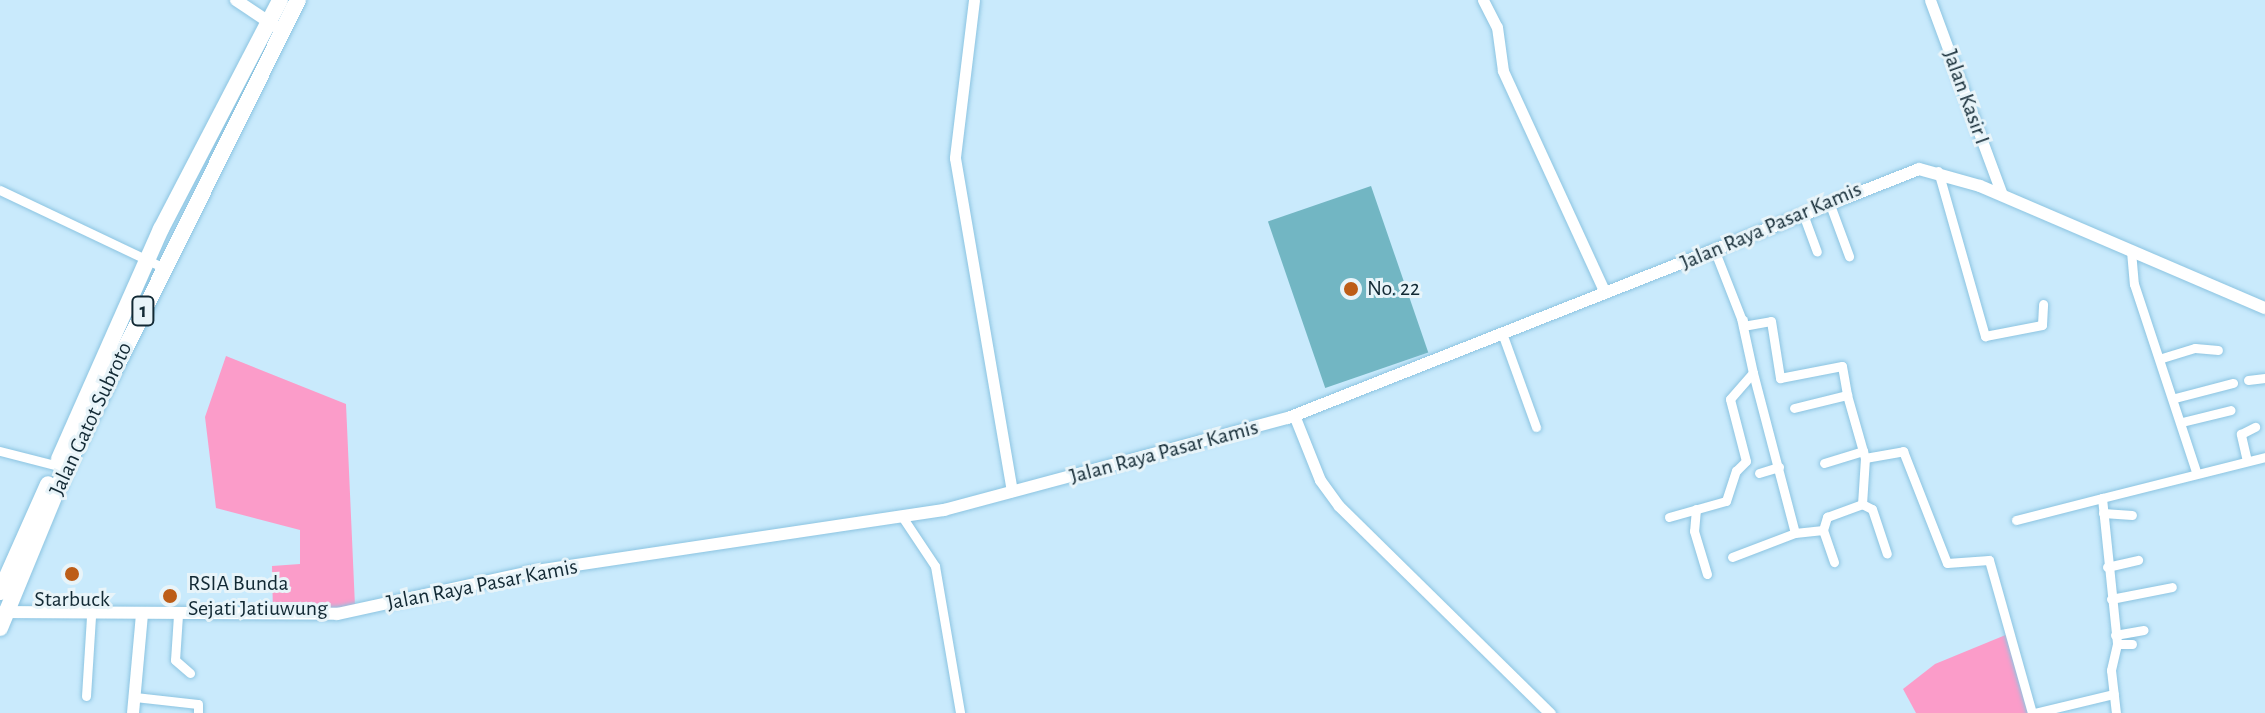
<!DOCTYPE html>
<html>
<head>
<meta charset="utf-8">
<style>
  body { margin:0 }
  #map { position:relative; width:2265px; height:713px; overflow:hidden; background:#c9eafc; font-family:"Alegreya Sans",sans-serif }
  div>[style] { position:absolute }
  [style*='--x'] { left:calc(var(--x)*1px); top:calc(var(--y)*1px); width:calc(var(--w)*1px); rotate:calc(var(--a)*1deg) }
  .green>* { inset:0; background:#fb9cc9 }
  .building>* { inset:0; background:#72b6c3; transform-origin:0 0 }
  .roads { filter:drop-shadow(0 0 2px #8cc4e1) drop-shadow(0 0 2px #8cc4e1) }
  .minor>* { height:9px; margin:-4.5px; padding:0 4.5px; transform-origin:4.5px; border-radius:4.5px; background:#fff }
  .tertiary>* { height:11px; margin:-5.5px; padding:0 5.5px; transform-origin:5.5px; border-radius:5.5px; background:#fff }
  .secondary>* { height:12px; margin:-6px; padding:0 6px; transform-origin:6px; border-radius:6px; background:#fff }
  .trunk>* { height:16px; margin:-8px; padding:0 8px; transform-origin:8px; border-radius:8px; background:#fff }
  .dots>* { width:22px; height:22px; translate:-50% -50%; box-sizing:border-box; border:4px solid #e8f4f9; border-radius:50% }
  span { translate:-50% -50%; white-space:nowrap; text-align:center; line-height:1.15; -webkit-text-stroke:6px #e8f4f9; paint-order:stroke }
  .shield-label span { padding:2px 6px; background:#e8f4f9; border:2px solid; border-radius:6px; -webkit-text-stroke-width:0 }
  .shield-label { font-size:20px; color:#122934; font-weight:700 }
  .street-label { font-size:22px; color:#122934 }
  .poi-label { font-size:22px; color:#122934 }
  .left { translate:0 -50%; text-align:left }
</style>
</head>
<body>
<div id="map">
  <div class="green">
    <div style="clip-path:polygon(226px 356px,346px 404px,355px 606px,273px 615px,272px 566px,300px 564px,300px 530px,216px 508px,205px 417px)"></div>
    <div style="clip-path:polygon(2008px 634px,2030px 713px,1916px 713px,1903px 689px,1935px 664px)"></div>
  </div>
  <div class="building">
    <div style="left:1371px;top:186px;width:176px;height:109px;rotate:71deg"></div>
  </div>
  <div class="roads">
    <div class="minor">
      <div style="--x:1938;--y:171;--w:172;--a:74.1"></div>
      <div style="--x:1985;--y:336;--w:58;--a:-10.9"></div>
      <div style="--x:2042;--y:325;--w:21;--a:-87"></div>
      <div style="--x:0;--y:190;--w:182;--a:25.4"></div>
      <div style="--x:1829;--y:202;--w:58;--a:69.7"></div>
      <div style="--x:1803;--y:214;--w:40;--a:69.8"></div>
      <div style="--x:2131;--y:251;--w:33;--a:85"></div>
      <div style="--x:2134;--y:284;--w:198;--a:71.7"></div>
      <div style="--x:1743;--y:320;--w:6;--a:90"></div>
      <div style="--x:1743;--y:326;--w:28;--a:-10"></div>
      <div style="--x:1771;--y:321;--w:58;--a:81"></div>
      <div style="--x:1780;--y:378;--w:63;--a:-11"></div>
      <div style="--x:1842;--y:366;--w:29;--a:80"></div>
      <div style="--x:1502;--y:333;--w:100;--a:70.1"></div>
      <div style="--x:2162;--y:358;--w:34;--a:-17"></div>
      <div style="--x:2195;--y:348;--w:23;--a:5"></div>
      <div style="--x:1753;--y:373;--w:165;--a:75.3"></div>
      <div style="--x:2248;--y:380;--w:17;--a:-7"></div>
      <div style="--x:2175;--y:398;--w:60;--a:-14.5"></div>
      <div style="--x:1794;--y:408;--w:55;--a:-13.8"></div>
      <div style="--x:1847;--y:395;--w:66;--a:74.1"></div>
      <div style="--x:1865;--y:458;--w:46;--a:93.7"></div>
      <div style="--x:2182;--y:422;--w:50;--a:-13.8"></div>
      <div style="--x:0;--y:451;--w:65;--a:14.3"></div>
      <div style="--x:1865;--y:458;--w:39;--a:-10"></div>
      <div style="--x:1903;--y:451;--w:120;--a:68.6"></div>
      <div style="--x:1947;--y:563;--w:42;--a:-4.1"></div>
      <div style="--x:1989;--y:560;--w:159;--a:74.3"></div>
      <div style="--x:2247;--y:461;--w:28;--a:-103"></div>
      <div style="--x:2241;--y:434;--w:16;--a:-27"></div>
      <div style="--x:1824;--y:463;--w:41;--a:-17.1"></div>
      <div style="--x:1759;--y:473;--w:21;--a:-17"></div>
      <div style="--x:2102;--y:498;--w:168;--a:-14.1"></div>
      <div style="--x:1862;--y:504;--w:11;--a:27"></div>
      <div style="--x:1872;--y:509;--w:47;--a:71.6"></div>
      <div style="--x:1696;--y:509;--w:22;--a:95"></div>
      <div style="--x:1694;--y:531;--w:45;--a:73.2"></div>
      <div style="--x:2103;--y:513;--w:29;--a:4"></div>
      <div style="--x:1669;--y:517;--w:59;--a:-15.7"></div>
      <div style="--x:1726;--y:501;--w:32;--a:-72"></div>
      <div style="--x:1736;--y:471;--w:14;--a:-45"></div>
      <div style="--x:1746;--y:461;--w:64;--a:-104.5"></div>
      <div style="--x:1730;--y:399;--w:35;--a:-49"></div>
      <div style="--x:1753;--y:373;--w:56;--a:-102.3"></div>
      <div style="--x:1741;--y:318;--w:74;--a:-111.4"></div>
      <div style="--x:903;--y:518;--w:58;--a:56.3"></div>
      <div style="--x:935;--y:566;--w:149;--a:80.3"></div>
      <div style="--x:2016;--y:520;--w:89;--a:-14.3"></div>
      <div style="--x:2102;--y:498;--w:147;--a:84.1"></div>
      <div style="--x:2117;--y:644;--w:27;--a:103"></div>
      <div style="--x:2111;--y:670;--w:43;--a:83.4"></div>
      <div style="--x:1823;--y:530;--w:34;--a:71"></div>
      <div style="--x:1732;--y:557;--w:67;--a:-20.9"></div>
      <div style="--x:1795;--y:533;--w:28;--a:-6"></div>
      <div style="--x:1823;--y:530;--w:14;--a:-73"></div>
      <div style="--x:1827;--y:517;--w:37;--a:-20"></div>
      <div style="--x:2107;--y:567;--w:32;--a:-13"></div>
      <div style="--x:2111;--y:599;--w:62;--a:-11.1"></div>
      <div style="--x:178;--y:615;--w:45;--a:93.8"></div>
      <div style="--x:175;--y:660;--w:20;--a:41"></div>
      <div style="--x:2115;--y:635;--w:29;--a:-10"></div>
      <div style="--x:2117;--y:644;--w:15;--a:0"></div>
      <div style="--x:86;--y:696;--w:80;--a:-86.4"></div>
      <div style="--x:135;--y:697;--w:63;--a:6.3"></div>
      <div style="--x:198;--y:704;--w:9;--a:90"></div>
      <div style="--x:2034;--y:713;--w:82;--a:-13.4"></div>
    </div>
    <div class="tertiary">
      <div style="--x:974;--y:0;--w:159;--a:96.9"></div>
      <div style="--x:955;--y:158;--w:338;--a:80.3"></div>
      <div style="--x:1483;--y:0;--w:30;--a:63"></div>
      <div style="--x:1497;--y:27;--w:44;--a:82.2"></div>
      <div style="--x:1503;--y:71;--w:244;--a:65.3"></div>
      <div style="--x:1930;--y:0;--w:208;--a:69.7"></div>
      <div style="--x:1294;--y:415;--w:70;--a:68.2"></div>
      <div style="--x:1320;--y:480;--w:32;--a:54"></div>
      <div style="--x:1339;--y:506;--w:296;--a:44.5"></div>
    </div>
    <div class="secondary">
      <div style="--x:236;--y:0;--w:47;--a:33.7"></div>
      <div style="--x:2;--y:612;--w:335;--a:0.3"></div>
      <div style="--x:337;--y:614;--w:197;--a:-12.3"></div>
      <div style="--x:529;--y:572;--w:420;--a:-8.5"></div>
      <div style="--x:944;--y:510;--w:356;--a:-15"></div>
      <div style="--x:1288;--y:418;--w:678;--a:-21.53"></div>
      <div style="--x:1919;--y:169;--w:63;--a:15.6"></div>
      <div style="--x:1980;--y:186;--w:310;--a:23.2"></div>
      <div style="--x:133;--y:713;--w:98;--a:-84.8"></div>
    </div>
    <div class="trunk">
      <div style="--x:59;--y:459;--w:252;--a:-66.1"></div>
      <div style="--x:161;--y:229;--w:258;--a:-62.5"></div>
      <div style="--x:0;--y:592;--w:118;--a:-66"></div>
      <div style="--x:0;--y:628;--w:173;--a:-67.6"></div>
      <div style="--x:66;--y:468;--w:522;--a:-63.63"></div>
    </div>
  </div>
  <div class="dots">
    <div style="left:1351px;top:289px;background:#bd5d17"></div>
    <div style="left:72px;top:574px;background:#bd5d17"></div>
    <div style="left:170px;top:596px;background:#bd5d17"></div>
  </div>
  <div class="shield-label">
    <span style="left:143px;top:311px">1</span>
  </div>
  <div class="street-label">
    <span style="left:1966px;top:97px;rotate:70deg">Jalan Kasir I</span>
    <span style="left:1771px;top:226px;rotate:-23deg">Jalan Raya Pasar Kamis</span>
    <span style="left:91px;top:419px;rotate:-65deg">Jalan Gatot Subroto</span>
    <span style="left:1164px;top:452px;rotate:-15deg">Jalan Raya Pasar Kamis</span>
    <span style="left:482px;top:585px;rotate:-11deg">Jalan Raya Pasar Kamis</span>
  </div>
  <div class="poi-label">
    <span class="left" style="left:1367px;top:289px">No. 22</span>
    <span class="left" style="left:188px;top:596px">RSIA Bunda<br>Sejati Jatiuwung</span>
    <span style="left:72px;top:600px">Starbuck</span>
  </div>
</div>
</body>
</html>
